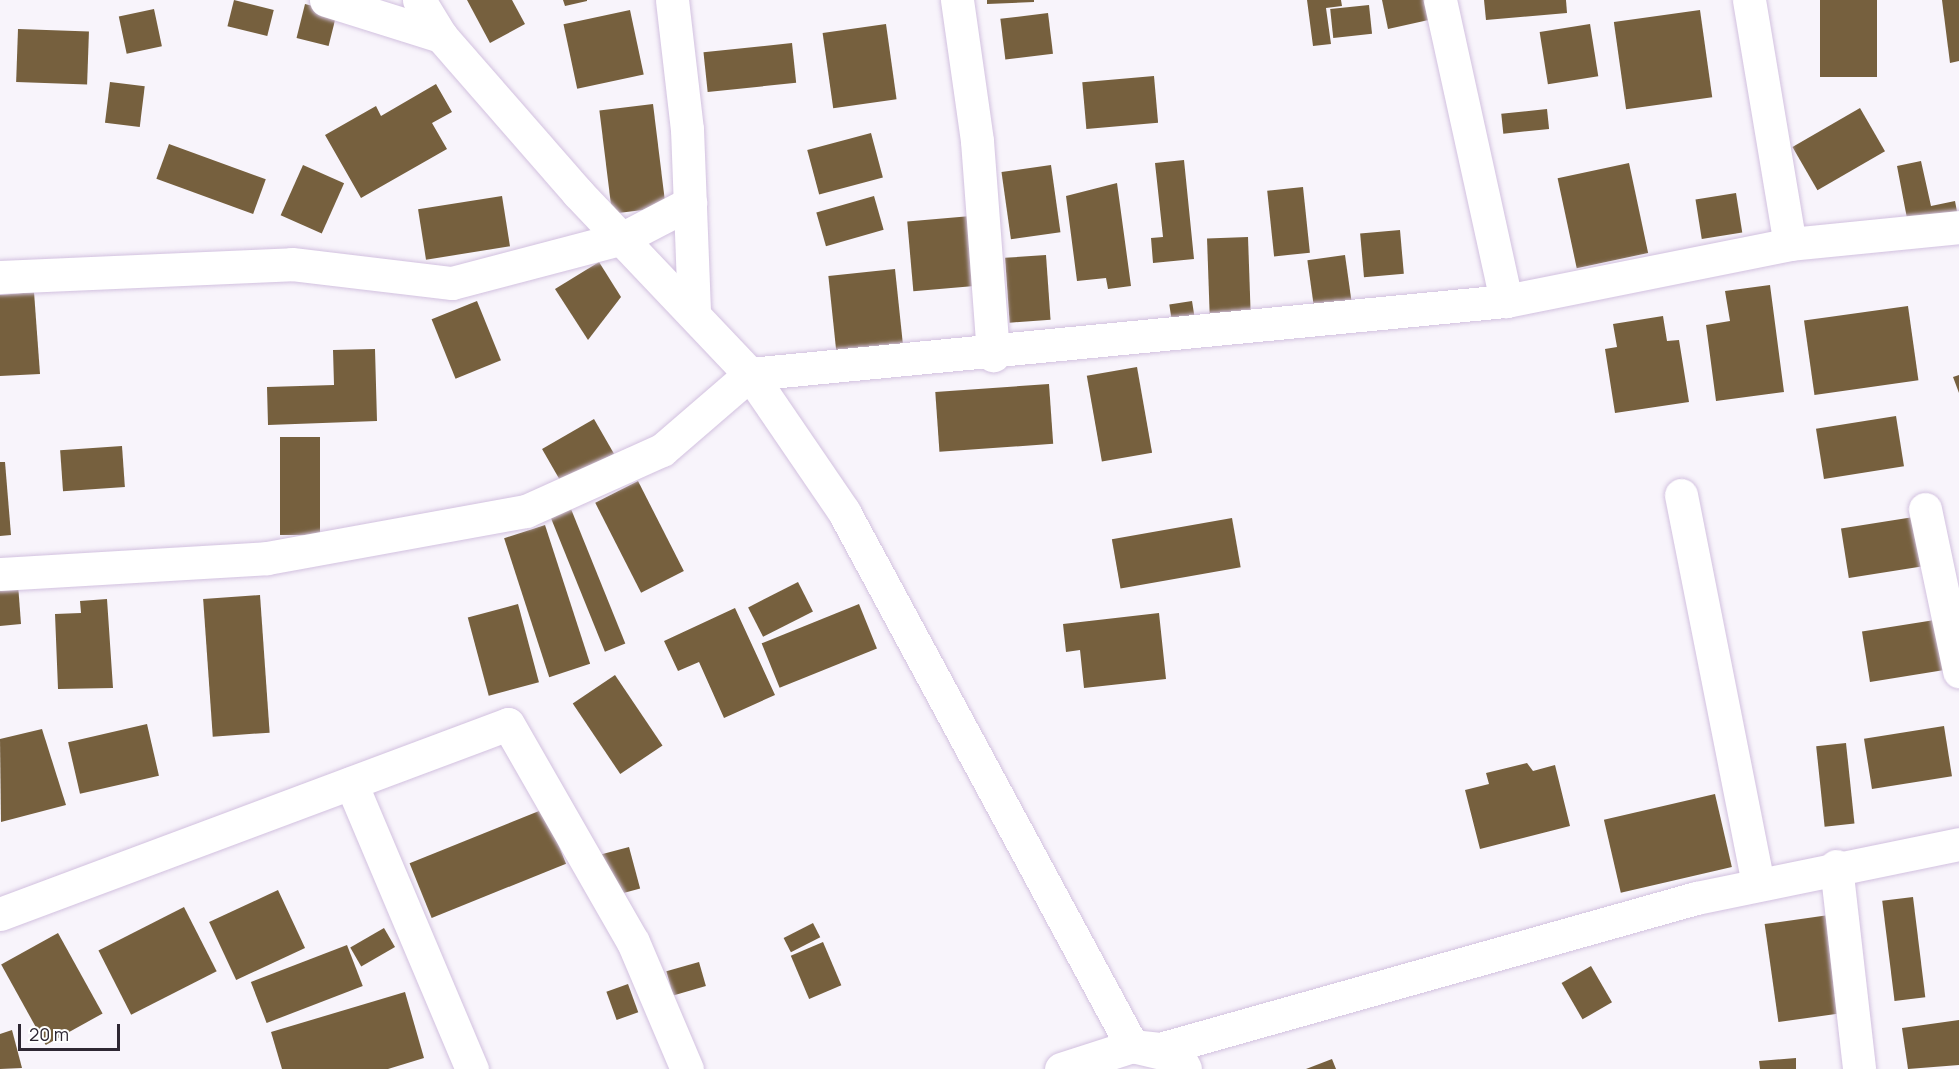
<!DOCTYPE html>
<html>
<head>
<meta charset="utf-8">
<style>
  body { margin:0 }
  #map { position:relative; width:1959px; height:1069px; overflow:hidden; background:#f8f4fb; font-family:Manrope,sans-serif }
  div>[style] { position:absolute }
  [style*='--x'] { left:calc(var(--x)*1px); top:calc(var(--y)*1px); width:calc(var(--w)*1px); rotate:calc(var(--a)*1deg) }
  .building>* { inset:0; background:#76603e; transform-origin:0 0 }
  .roads { filter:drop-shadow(0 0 2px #d2c1df) drop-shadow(0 0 2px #d2c1df) }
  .minor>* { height:33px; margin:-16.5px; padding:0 16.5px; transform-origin:16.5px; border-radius:16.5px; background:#fff }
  span { translate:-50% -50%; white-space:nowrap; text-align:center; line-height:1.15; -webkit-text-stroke:6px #fff; paint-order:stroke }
  .scale { position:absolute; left:18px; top:1024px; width:102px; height:27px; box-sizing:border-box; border:3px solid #2e2733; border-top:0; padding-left:8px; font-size:18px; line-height:21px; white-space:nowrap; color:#2e2733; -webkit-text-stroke:4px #fff; paint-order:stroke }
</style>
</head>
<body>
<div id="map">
  <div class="building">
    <div style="left:234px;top:0;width:41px;height:27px;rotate:14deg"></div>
    <div style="clip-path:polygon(467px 0,512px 0,525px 24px,490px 43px)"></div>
    <div style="clip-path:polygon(563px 0,587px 0,587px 1px,565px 6px)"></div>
    <div style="clip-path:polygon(987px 0,1034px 0,1034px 2px,987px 4px)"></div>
    <div style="clip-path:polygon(1307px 0,1341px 0,1342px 6px,1326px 8px,1331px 44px,1313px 46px)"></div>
    <div style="clip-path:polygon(1382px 0,1438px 0,1442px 17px,1388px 29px)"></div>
    <div style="clip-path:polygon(1484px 0,1566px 0,1567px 13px,1486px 20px)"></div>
    <div style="left:1820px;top:0;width:57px;height:77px"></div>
    <div style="clip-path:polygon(1942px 0,1959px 0,1959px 61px,1950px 63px)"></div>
    <div style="left:305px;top:4px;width:33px;height:35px;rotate:14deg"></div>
    <div style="left:1369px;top:5px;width:29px;height:39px;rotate:84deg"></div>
    <div style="left:154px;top:9px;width:38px;height:36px;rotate:78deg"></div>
    <div style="left:630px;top:10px;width:66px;height:68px;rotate:78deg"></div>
    <div style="left:1700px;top:10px;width:88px;height:87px;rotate:82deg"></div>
    <div style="left:1048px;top:13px;width:41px;height:48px;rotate:83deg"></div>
    <div style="left:886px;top:24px;width:76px;height:64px;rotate:82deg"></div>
    <div style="left:1590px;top:24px;width:53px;height:51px;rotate:81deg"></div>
    <div style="left:18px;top:29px;width:71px;height:53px;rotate:2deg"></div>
    <div style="left:792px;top:43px;width:40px;height:89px;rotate:84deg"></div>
    <div style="left:1154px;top:76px;width:47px;height:72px;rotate:85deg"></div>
    <div style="left:110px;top:82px;width:35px;height:41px;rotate:7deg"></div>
    <div style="clip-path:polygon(436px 84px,452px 112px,432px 123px,447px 149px,361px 198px,325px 135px,376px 106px,381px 116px)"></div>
    <div style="left:653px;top:104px;width:104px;height:54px;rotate:83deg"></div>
    <div style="left:1860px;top:108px;width:50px;height:78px;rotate:60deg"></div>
    <div style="left:1547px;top:109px;width:20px;height:46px;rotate:84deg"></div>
    <div style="left:871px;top:133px;width:46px;height:66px;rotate:75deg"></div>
    <div style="left:169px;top:144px;width:103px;height:37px;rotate:20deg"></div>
    <div style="clip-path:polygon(1184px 160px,1194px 259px,1153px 263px,1151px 238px,1163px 237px,1155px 163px)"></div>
    <div style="clip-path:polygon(1921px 161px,1931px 206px,1955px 201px,1959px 222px,1910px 234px,1897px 166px)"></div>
    <div style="left:1629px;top:163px;width:92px;height:73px;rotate:78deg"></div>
    <div style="left:303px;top:165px;width:45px;height:55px;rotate:24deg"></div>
    <div style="left:1051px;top:165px;width:68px;height:50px;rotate:82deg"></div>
    <div style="clip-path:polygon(1117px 183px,1131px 286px,1108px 289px,1106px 278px,1077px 281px,1066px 196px)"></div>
    <div style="left:1303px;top:187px;width:66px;height:36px;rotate:84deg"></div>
    <div style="left:1736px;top:193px;width:40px;height:41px;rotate:81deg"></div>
    <div style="left:502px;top:196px;width:51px;height:85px;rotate:81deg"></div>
    <div style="left:874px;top:196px;width:35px;height:60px;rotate:74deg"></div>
    <div style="left:971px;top:216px;width:70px;height:64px;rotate:85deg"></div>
    <div style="left:1400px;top:230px;width:44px;height:40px;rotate:85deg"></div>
    <div style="left:1248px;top:237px;width:93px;height:41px;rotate:88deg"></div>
    <div style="left:1046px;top:255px;width:65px;height:41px;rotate:86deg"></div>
    <div style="left:1345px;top:255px;width:49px;height:38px;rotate:82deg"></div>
    <div style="clip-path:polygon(599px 262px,621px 297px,588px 340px,555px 289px)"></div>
    <div style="left:895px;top:269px;width:75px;height:67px;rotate:84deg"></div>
    <div style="clip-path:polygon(1770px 285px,1784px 392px,1716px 401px,1706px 325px,1730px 321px,1725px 291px)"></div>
    <div style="clip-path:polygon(34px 292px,40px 374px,0 376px,0 295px)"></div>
    <div style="left:477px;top:301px;width:64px;height:49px;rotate:68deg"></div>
    <div style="left:1192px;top:301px;width:32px;height:23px;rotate:81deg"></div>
    <div style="left:1908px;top:306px;width:75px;height:105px;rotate:82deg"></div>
    <div style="clip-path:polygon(1663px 316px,1667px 341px,1679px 340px,1689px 402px,1615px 413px,1605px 349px,1617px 347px,1613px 324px)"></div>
    <div style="clip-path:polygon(375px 349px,377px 421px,268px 425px,267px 387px,334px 385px,333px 350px)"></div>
    <div style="left:1137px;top:367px;width:87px;height:51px;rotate:80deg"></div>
    <div style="clip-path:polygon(1959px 375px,1959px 393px,1953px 377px)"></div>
    <div style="left:1049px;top:384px;width:60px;height:114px;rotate:86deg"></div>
    <div style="left:1896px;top:416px;width:51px;height:81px;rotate:81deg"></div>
    <div style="left:594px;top:419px;width:40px;height:60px;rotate:60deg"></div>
    <div style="left:280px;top:437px;width:40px;height:98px"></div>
    <div style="left:122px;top:446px;width:41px;height:62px;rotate:86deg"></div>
    <div style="clip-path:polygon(0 462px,5px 462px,11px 535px,0 536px)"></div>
    <div style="left:638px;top:481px;width:101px;height:48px;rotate:63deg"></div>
    <div style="left:571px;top:509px;width:145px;height:22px;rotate:68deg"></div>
    <div style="left:1920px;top:516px;width:50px;height:80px;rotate:81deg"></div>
    <div style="left:1232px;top:518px;width:50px;height:122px;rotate:80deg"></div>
    <div style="left:545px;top:525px;width:146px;height:43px;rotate:72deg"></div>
    <div style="clip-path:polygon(17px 571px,21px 624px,0 626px,0 572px)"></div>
    <div style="left:798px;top:582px;width:33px;height:56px;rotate:63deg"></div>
    <div style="left:260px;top:595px;width:138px;height:57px;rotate:86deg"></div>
    <div style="clip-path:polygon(107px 599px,113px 688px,58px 689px,55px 614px,81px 613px,80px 601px)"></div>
    <div style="left:518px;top:604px;width:81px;height:52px;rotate:75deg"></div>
    <div style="left:859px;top:604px;width:48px;height:105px;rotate:68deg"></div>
    <div style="clip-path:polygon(735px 608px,775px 695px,724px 718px,699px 662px,678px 671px,664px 641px)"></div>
    <div style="clip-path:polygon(1159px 613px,1166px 679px,1084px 688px,1080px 650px,1066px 652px,1063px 624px)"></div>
    <div style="left:1941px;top:619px;width:51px;height:80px;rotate:81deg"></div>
    <div style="left:615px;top:675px;width:85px;height:51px;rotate:56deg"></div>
    <div style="left:147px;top:724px;width:53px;height:81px;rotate:77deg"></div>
    <div style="left:1944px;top:726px;width:51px;height:81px;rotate:81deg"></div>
    <div style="clip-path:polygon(42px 729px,66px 805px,1px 822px,0 739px)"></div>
    <div style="left:1846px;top:743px;width:81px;height:30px;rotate:84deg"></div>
    <div style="clip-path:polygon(1527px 763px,1533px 771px,1555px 765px,1570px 826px,1480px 849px,1465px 790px,1489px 784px,1486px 773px)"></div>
    <div style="left:1715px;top:794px;width:75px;height:114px;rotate:77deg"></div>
    <div style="left:544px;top:809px;width:59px;height:145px;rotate:68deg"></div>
    <div style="left:629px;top:847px;width:43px;height:39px;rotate:75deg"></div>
    <div style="left:278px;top:890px;width:64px;height:76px;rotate:65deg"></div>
    <div style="left:1913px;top:897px;width:101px;height:31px;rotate:83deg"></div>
    <div style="left:184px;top:907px;width:72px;height:96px;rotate:63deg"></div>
    <div style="left:1829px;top:915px;width:99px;height:65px;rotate:82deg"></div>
    <div style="left:813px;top:923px;width:16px;height:33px;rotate:63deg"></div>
    <div style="left:384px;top:928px;width:22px;height:39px;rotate:60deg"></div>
    <div style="left:58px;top:933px;width:92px;height:65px;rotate:61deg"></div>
    <div style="left:823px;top:942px;width:47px;height:35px;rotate:67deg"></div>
    <div style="left:347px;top:945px;width:44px;height:103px;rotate:69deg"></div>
    <div style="left:699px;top:962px;width:25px;height:34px;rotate:74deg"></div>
    <div style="left:1591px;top:966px;width:42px;height:34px;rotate:60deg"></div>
    <div style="left:628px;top:984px;width:30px;height:23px;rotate:70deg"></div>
    <div style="clip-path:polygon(405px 992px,424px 1058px,388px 1069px,282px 1069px,271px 1032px)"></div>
    <div style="clip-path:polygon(1959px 1020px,1959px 1065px,1908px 1069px,1902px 1028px)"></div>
    <div style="clip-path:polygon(12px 1030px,22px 1068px,0 1069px,0 1034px)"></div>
    <div style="clip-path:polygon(1796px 1058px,1796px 1069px,1760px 1069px,1759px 1061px)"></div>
    <div style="clip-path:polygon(1332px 1059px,1336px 1069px,1306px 1069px)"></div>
  </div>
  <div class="roads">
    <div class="minor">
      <div style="--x:326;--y:0;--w:121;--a:17.4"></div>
      <div style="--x:419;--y:0;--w:42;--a:58.6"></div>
      <div style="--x:441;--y:36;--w:208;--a:48.9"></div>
      <div style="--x:578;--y:193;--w:250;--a:46.5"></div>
      <div style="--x:750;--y:374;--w:167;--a:55.7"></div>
      <div style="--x:844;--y:512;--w:607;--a:61.66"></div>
      <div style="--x:1132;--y:1046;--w:48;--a:13.2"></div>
      <div style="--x:1179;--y:1057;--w:13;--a:63"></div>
      <div style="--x:672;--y:0;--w:130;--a:83.4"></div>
      <div style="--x:687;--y:129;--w:182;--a:87.8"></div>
      <div style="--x:957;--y:0;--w:142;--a:81.9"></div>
      <div style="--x:977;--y:141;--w:215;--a:85.7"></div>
      <div style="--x:1440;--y:0;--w:308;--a:77.6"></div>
      <div style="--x:1749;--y:0;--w:247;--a:80.5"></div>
      <div style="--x:0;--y:277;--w:292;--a:-2.5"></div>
      <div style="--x:292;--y:264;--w:161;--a:6.8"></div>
      <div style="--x:452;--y:283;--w:177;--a:-14.7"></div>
      <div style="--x:623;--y:238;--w:76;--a:-27.6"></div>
      <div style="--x:1681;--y:495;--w:397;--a:78.8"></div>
      <div style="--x:1925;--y:509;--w:166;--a:78.1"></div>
      <div style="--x:0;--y:574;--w:267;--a:-3.4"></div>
      <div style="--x:267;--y:558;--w:263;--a:-10.3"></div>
      <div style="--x:526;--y:511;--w:149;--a:-24.2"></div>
      <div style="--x:662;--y:450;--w:116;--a:-40.8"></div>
      <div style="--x:750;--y:374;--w:760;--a:-5.52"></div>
      <div style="--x:1506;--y:301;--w:290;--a:-11.3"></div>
      <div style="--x:1790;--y:244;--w:170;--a:-5.7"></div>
      <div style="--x:351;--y:783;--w:311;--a:67.1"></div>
      <div style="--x:1836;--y:866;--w:204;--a:83.5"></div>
      <div style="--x:0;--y:914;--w:542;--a:-20.51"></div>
      <div style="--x:508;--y:724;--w:251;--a:60.2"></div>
      <div style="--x:633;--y:942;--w:138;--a:67"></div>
      <div style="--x:1061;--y:1069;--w:75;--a:-17.9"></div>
      <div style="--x:1132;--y:1046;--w:28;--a:6"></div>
      <div style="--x:1160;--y:1049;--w:557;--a:-15.73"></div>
      <div style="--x:1696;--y:898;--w:268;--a:-11.6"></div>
    </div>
  </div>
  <div class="scale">20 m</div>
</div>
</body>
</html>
